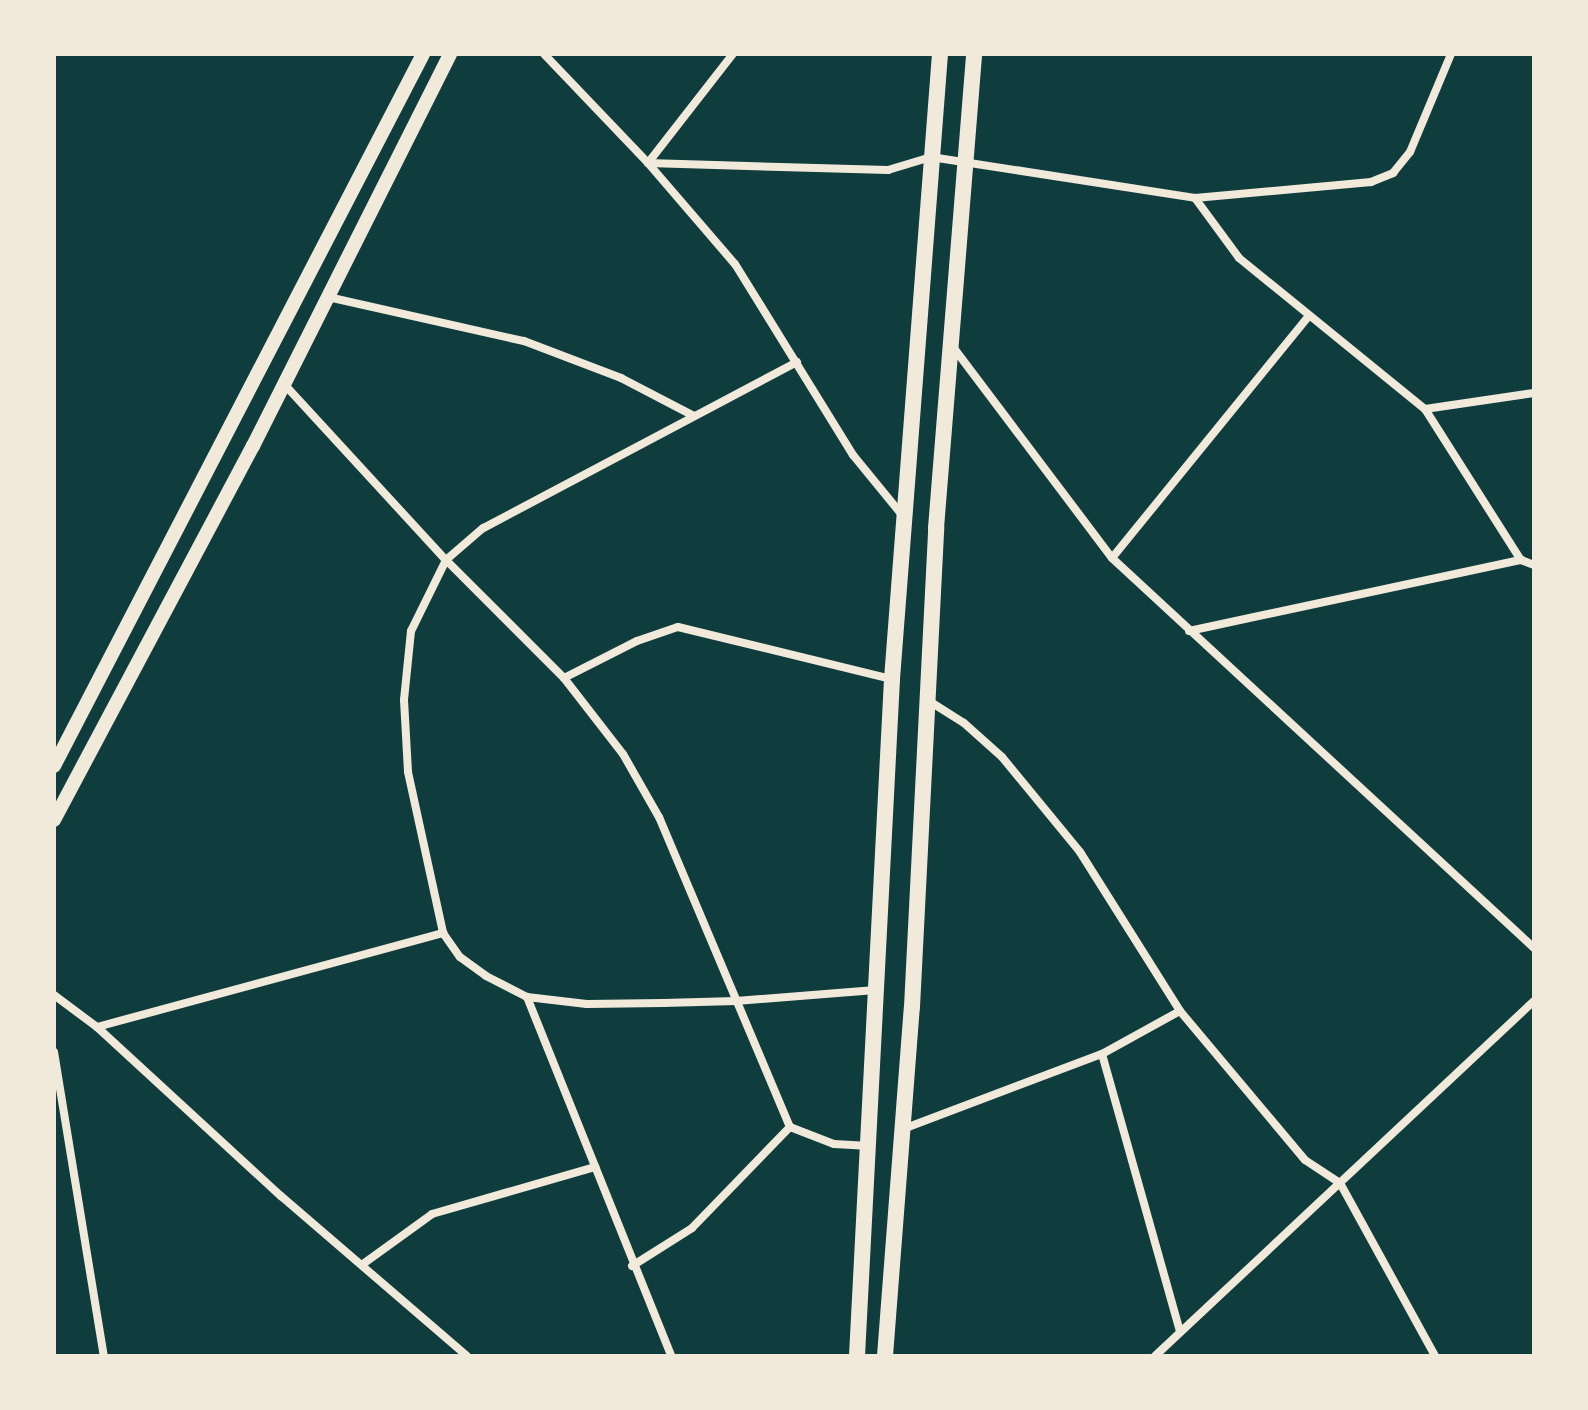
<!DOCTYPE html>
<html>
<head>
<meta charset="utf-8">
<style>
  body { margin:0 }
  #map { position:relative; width:1588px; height:1410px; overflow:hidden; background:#0f3d3e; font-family:Rubik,sans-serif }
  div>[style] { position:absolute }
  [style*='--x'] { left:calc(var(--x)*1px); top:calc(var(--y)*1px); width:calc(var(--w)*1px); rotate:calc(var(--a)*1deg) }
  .minor>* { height:8px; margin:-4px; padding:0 4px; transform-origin:4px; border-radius:4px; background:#f1e9da }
  .tertiary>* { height:14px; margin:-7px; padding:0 7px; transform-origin:7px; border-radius:7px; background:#f1e9da }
  .secondary>* { height:16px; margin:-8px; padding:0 8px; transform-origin:8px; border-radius:8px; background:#f1e9da }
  span { translate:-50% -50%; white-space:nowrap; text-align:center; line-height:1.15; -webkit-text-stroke:6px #f1e9da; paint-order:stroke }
  .frame { position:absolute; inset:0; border:56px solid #f1e9da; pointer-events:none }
</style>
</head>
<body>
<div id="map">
  <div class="minor">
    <div style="--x:544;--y:54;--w:151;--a:46.3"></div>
    <div style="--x:648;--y:163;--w:133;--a:49.3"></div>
    <div style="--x:735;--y:264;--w:225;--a:58.3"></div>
    <div style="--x:853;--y:455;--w:79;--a:50.7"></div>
    <div style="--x:648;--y:163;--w:240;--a:1.7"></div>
    <div style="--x:888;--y:170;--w:45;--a:-16.8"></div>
    <div style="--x:931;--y:157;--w:267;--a:8.8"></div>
    <div style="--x:1195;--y:198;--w:177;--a:-5.2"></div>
    <div style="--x:1371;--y:182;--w:24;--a:-22"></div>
    <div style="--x:1393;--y:173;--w:27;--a:-51"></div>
    <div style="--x:1410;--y:152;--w:106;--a:-67.3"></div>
    <div style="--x:648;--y:163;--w:138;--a:-52.1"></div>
    <div style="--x:1195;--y:198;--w:74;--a:53.7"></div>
    <div style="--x:1239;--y:258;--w:240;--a:39.1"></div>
    <div style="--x:1425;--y:409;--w:179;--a:57.6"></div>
    <div style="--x:328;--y:297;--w:201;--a:12.7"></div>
    <div style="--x:524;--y:341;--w:104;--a:20.9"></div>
    <div style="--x:621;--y:378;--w:82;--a:27.5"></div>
    <div style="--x:953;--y:347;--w:264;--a:53"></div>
    <div style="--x:1112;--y:558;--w:575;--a:42.74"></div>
    <div style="--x:797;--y:362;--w:355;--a:152.1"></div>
    <div style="--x:483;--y:528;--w:49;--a:139.1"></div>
    <div style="--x:446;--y:560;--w:79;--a:116.2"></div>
    <div style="--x:411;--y:631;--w:69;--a:95.8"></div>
    <div style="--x:404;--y:700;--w:72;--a:86.8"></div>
    <div style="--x:408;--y:772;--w:165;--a:77.7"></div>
    <div style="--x:443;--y:933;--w:29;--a:55"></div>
    <div style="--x:460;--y:957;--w:32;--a:36"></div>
    <div style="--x:486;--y:976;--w:46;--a:27.1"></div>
    <div style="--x:527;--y:997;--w:60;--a:6.7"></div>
    <div style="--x:587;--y:1004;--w:76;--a:-0.8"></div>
    <div style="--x:663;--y:1003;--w:73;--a:-1.6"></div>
    <div style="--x:736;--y:1001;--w:140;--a:-4.5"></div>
    <div style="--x:284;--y:384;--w:239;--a:47.4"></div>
    <div style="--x:446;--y:560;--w:167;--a:45"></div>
    <div style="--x:564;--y:678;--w:96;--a:52.2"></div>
    <div style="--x:623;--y:754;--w:73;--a:60.3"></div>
    <div style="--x:659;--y:817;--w:337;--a:67.1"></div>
    <div style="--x:790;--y:1127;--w:47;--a:21.1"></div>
    <div style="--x:834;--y:1144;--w:36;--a:3"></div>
    <div style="--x:1425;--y:409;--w:110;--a:-8.4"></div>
    <div style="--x:1112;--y:558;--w:311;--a:-50.9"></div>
    <div style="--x:1189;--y:631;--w:340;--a:-12.1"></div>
    <div style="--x:1521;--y:560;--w:14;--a:21"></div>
    <div style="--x:564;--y:678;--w:82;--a:-26.9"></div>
    <div style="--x:637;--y:641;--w:43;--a:-18.9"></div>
    <div style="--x:678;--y:627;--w:220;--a:13.7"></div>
    <div style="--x:929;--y:701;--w:41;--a:32.2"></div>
    <div style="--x:964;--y:723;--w:51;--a:41.8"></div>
    <div style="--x:1002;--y:757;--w:123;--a:50.6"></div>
    <div style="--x:1080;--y:852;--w:188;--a:57.8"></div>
    <div style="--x:1180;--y:1011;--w:194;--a:50"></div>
    <div style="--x:1305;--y:1160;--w:42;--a:33.3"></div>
    <div style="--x:1340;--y:1183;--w:197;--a:61.2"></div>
    <div style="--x:54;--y:995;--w:54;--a:36.7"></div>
    <div style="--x:97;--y:1027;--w:250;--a:42.6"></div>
    <div style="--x:281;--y:1196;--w:245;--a:40.7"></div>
    <div style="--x:527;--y:997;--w:387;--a:68.1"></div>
    <div style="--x:97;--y:1027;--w:359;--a:-15.2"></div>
    <div style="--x:54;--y:1052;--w:308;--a:80.7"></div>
    <div style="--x:1102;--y:1054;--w:288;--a:74.3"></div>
    <div style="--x:903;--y:1129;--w:213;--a:-20.7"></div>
    <div style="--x:1102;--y:1054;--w:89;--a:-28.9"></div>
    <div style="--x:363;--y:1264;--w:85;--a:-35.9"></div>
    <div style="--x:432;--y:1214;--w:170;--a:-16.1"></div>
    <div style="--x:632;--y:1266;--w:71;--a:-32.3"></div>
    <div style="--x:692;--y:1228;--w:141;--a:-45.9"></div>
    <div style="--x:1155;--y:1356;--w:519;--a:-43.13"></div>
  </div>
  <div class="tertiary">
    <div style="--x:54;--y:766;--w:802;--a:-62.6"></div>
    <div style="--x:54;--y:820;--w:424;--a:-62"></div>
    <div style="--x:253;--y:446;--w:439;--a:-63.3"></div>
  </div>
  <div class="secondary">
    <div style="--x:857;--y:1356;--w:678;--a:-87.04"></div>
    <div style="--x:892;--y:679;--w:627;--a:-85.61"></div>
    <div style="--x:885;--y:1356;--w:350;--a:-85.6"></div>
    <div style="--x:912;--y:1007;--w:480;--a:-87.1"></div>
    <div style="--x:936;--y:528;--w:476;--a:-85.4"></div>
  </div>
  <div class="frame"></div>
</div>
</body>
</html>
